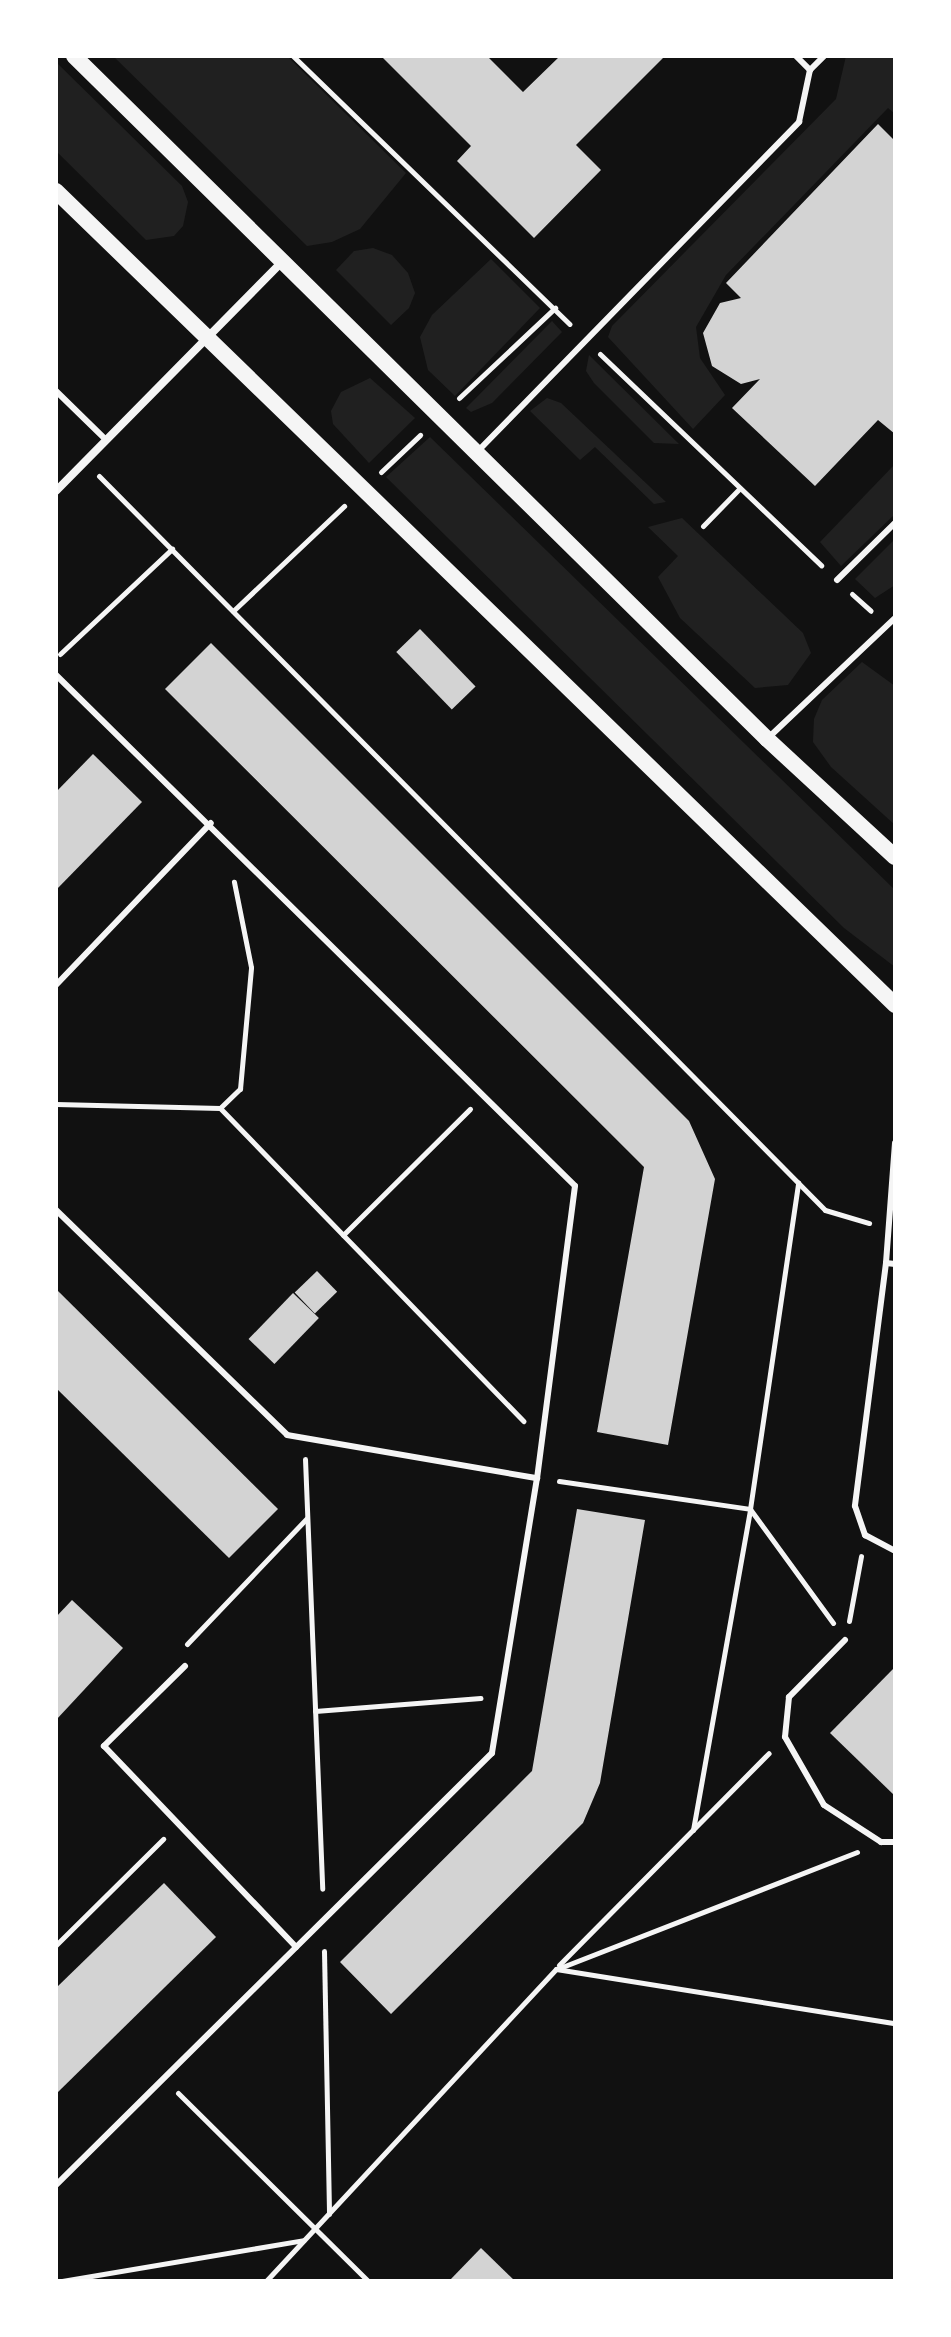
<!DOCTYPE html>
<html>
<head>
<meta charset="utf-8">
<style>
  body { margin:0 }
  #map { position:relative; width:951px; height:2337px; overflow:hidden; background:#111; font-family:"Roboto Serif",serif }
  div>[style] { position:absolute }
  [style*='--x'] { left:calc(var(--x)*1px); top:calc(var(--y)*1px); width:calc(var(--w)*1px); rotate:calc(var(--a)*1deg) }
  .green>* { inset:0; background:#202020 }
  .building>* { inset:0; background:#d3d3d3; transform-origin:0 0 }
  .path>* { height:5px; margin:-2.5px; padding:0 2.5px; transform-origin:2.5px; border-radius:2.5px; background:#f5f5f5 }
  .service>* { height:6px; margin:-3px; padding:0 3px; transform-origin:3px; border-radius:3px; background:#f5f5f5 }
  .minor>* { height:8px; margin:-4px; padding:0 4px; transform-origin:4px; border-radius:4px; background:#f5f5f5 }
  .secondary>* { height:16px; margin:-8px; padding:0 8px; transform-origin:8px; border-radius:8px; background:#f5f5f5 }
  span { translate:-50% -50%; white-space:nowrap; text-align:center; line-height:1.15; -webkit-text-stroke:7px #fff; paint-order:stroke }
  .frame { position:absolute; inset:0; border:58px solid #fff; pointer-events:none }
</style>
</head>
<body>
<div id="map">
  <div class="green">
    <div style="clip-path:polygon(113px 56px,287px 56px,406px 173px,360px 229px,332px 242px,307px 246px)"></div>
    <div style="clip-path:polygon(846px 56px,895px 56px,895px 114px,888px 108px,726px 275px,696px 327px,700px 358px,725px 395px,693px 429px,608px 337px,612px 326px,836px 99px)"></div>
    <div style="clip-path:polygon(56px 62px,182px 186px,188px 202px,183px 226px,174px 236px,146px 240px,56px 151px)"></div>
    <div style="clip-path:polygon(373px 248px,392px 255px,408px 273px,415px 293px,409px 308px,391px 325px,336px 270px,354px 251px)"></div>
    <div style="clip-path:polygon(491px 259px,540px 308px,455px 396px,428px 370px,420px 337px,432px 315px)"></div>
    <div style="clip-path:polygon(552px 321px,562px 332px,492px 403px,471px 412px,466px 408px)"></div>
    <div style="clip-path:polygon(589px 355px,679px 444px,654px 443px,594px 383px,586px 371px)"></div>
    <div style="clip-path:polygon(370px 378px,415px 418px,369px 463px,333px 424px,331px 411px,341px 392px)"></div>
    <div style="clip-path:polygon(547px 398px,561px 403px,666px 502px,654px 504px,595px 447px,580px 460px,530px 411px)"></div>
    <div style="clip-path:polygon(430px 437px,895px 890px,895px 967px,844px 928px,386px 477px)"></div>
    <div style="clip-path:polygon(895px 464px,895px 514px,841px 566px,820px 542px)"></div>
    <div style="clip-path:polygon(682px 518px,803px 633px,811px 653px,788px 685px,755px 688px,680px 618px,658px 577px,678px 556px,648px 527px)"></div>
    <div style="clip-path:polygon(895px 539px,895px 585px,875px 598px,855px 579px)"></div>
    <div style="clip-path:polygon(862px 662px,895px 686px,895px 825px,831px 767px,813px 742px,814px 719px,822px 700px)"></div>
  </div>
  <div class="building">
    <div style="clip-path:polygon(381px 56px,487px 56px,523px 92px,560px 56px,665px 56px,576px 145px,601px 170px,534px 238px,457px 161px,471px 146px)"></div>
    <div style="clip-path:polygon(878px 124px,895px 141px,895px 434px,878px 420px,815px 486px,732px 408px,760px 379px,741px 384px,712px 366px,703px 333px,720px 303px,741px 298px,726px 283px)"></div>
    <div style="left:420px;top:629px;width:80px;height:33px;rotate:46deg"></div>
    <div style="clip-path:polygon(211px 643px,689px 1121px,715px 1179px,668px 1445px,597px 1432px,644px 1167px,165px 689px)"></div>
    <div style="clip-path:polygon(93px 754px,142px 802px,56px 890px,56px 792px)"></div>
    <div style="left:317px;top:1271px;width:29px;height:31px;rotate:46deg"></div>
    <div style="clip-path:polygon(56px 1289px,278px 1509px,229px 1558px,56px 1388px)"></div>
    <div style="left:293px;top:1293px;width:36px;height:64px;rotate:44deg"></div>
    <div style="clip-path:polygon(577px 1509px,645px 1520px,600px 1783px,583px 1823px,391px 2014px,340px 1962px,532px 1771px)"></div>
    <div style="clip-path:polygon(72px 1600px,123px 1648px,56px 1720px,56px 1617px)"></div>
    <div style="clip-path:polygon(895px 1667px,895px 1796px,830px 1733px)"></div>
    <div style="clip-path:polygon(164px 1883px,216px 1937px,56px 2094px,56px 1988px)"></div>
    <div style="clip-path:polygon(481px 2248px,515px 2281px,449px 2281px)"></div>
  </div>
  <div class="path">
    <div style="--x:293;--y:56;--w:385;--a:44.1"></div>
    <div style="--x:600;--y:354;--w:306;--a:43.7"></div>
    <div style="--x:459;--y:398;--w:132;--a:-43.2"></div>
    <div style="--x:381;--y:472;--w:54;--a:-43.5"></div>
    <div style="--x:99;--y:476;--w:1032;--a:45.31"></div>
    <div style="--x:825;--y:1210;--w:46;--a:16.5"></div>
    <div style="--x:703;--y:526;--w:52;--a:-45.8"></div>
    <div style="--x:852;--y:594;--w:25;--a:42"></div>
    <div style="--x:233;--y:611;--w:153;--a:-43.4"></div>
    <div style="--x:60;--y:654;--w:154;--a:-43.2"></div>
    <div style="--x:56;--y:1104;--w:164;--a:1.4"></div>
    <div style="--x:220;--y:1108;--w:436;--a:45.9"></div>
    <div style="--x:220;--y:1108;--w:28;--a:-44"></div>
    <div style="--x:240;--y:1089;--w:122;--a:-84.8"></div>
    <div style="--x:251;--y:967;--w:87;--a:-101.3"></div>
    <div style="--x:343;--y:1235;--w:179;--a:-44.8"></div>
    <div style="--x:305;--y:1459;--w:430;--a:87.7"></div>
    <div style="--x:559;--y:1481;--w:193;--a:8.3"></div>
    <div style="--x:750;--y:1509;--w:141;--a:53.9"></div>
    <div style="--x:849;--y:1621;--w:66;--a:-79.5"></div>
    <div style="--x:187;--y:1644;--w:173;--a:-46.4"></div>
    <div style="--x:315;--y:1711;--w:166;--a:-4.5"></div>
    <div style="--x:693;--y:1830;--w:326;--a:-79.9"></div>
    <div style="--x:750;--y:1509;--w:330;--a:-81.6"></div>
    <div style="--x:56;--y:1945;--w:151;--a:-44.7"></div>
    <div style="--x:324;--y:1951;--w:263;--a:88.9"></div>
    <div style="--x:559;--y:1965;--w:298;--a:-45.3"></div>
    <div style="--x:557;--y:1969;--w:322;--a:-21.3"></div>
    <div style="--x:178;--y:2093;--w:267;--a:44.7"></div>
    <div style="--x:62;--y:2281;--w:245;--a:-9.6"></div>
    <div style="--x:266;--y:2281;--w:426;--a:-47.1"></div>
    <div style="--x:556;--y:1969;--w:343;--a:9.1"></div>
  </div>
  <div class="service">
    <div style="--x:796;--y:56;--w:20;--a:45"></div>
    <div style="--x:810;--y:70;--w:20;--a:-45"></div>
    <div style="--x:56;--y:391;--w:70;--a:44.4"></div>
    <div style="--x:478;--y:451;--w:460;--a:-45.7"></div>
    <div style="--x:799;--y:122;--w:53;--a:-78.1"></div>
    <div style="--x:837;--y:580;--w:81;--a:-44.5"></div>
    <div style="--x:56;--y:675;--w:728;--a:44.55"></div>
    <div style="--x:575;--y:1186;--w:294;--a:97.4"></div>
    <div style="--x:537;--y:1478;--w:279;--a:99.3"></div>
    <div style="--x:492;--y:1753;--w:614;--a:135.26"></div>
    <div style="--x:767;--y:739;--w:176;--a:-43.4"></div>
    <div style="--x:56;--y:985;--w:224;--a:-46.3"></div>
    <div style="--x:895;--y:1143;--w:120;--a:94.3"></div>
    <div style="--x:886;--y:1263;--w:9;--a:6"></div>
    <div style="--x:56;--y:1210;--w:322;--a:44.2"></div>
    <div style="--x:287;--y:1435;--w:254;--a:9.8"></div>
    <div style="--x:886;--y:1263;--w:245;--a:97.3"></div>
    <div style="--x:855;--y:1506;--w:31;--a:71"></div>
    <div style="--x:865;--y:1535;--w:34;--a:28"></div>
    <div style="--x:845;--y:1640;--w:80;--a:134.5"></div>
    <div style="--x:789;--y:1697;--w:40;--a:95.7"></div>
    <div style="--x:785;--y:1737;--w:78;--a:60.2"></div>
    <div style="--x:824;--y:1805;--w:68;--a:33"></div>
    <div style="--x:881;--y:1842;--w:14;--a:0"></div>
    <div style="--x:185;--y:1666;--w:114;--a:135.4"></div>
    <div style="--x:104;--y:1746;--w:278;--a:46.3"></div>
  </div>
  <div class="minor">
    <div style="--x:56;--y:491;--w:322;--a:-45.4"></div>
  </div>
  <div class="secondary">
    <div style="--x:74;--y:56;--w:973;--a:44.58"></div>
    <div style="--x:767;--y:739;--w:174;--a:42.7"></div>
    <div style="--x:56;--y:191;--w:1169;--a:44.13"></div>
  </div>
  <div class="frame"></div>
</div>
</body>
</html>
